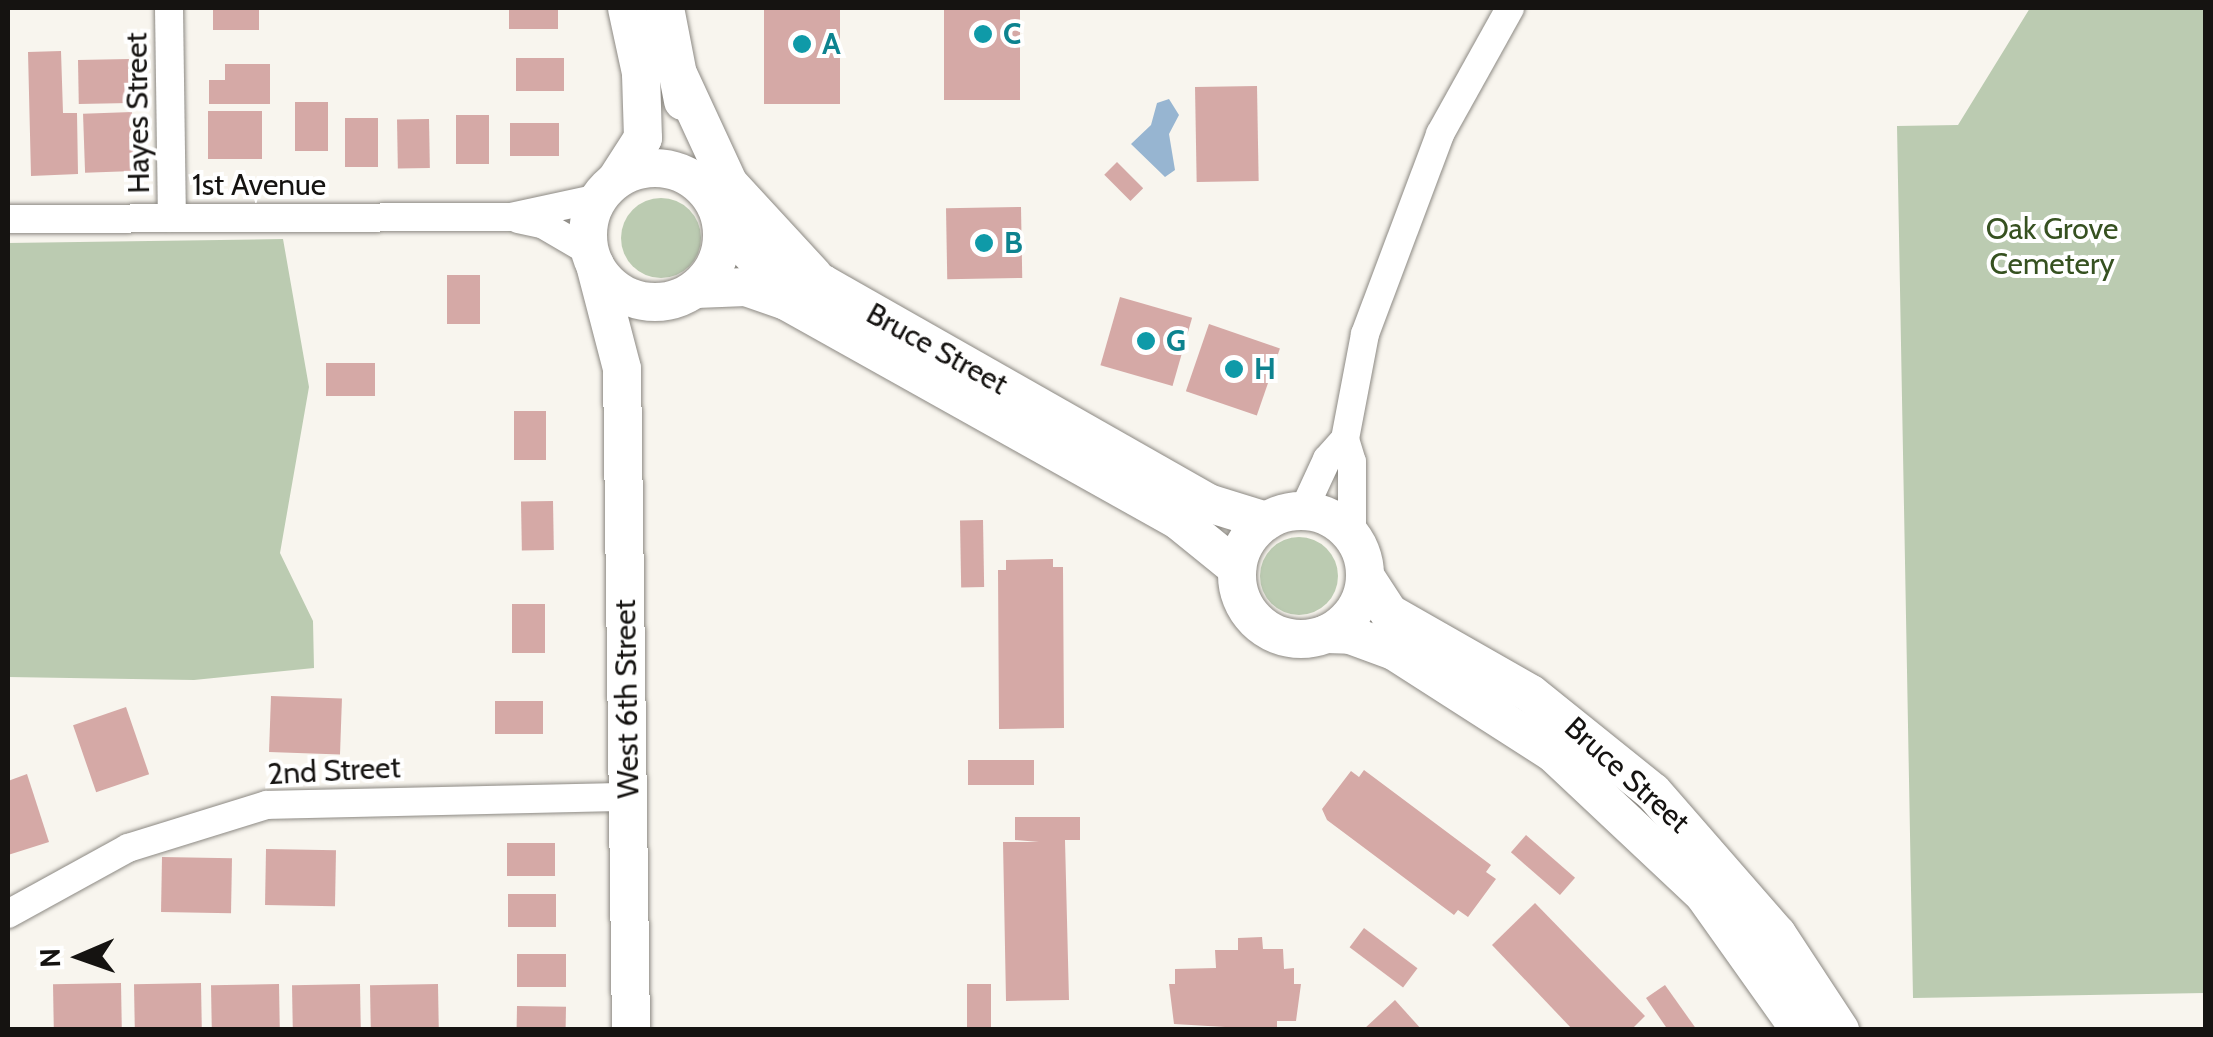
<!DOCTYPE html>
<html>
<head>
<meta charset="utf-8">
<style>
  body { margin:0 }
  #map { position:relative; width:2213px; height:1037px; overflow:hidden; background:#f8f5ee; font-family:Cabin,sans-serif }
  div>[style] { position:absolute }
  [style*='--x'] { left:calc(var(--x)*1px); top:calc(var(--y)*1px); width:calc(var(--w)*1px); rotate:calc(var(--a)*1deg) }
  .green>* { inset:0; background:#bbcbb1 }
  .round { border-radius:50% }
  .water>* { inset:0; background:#97b5d1 }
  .building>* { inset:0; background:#d5a9a6; transform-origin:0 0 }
  .roads { filter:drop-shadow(0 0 2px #8c8983) drop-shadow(0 0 2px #8c8983) }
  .street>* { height:28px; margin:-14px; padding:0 14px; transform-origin:14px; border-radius:14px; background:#fff }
  .secondary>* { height:38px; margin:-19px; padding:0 19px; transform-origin:19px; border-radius:19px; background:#fff }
  .secondary>.ring { margin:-19px; padding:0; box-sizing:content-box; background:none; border:38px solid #fff; border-radius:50% }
  .dots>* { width:28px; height:28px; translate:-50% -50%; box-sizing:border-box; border:5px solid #fff; border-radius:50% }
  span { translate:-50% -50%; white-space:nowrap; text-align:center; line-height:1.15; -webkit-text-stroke:8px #fff; paint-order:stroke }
  .culture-label { font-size:30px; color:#0d838f; font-weight:700 }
  .left { translate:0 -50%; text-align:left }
  .street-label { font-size:30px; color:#151311 }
  .park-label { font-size:30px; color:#365120 }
  .frame { position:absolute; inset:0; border:10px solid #151311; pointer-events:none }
  .north { position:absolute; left:30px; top:907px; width:100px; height:100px; -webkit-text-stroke:8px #fff; paint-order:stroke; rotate:268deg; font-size:28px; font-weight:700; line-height:40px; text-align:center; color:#151311 }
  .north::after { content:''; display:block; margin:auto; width:35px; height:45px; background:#151311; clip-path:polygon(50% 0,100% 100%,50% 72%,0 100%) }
</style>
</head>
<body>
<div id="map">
  <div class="green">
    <div style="clip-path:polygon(2030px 8px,2205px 8px,2205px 993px,1913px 998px,1897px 126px,1958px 125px)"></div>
    <div class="round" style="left:621px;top:198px;width:80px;height:80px"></div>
    <div style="clip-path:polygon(283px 239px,309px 387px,280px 553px,313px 621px,314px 668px,194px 680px,8px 677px,8px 243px)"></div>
    <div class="round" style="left:1260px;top:537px;width:78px;height:78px"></div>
  </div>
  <div class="water">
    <div style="clip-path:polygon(1169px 99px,1179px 115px,1169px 134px,1175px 170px,1165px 177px,1131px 144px,1151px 125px,1157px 103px)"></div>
  </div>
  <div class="building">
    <div style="left:213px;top:8px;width:46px;height:22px"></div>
    <div style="left:509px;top:8px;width:49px;height:21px"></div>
    <div style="left:764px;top:8px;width:76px;height:96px"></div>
    <div style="left:944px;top:8px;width:76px;height:92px"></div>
    <div style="clip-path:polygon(61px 51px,63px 113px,77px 113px,78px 174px,31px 176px,28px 52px)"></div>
    <div style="left:516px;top:58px;width:48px;height:33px"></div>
    <div style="left:129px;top:59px;width:44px;height:51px;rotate:89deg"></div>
    <div style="clip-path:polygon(225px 64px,270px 64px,270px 104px,209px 104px,209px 80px,225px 80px)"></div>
    <div style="left:1257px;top:86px;width:95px;height:62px;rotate:89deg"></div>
    <div style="left:328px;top:102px;width:49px;height:33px;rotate:90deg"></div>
    <div style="left:262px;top:111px;width:48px;height:54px;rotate:90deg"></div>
    <div style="left:132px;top:112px;width:59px;height:49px;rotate:88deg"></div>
    <div style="left:456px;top:115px;width:33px;height:49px"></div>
    <div style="left:345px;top:118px;width:33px;height:49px"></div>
    <div style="left:429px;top:119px;width:49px;height:32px;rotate:89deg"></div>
    <div style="left:510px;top:123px;width:49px;height:33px"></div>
    <div style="left:1117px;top:162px;width:37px;height:18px;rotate:45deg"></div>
    <div style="left:1021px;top:207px;width:71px;height:75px;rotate:89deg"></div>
    <div style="left:480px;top:275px;width:49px;height:33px;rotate:90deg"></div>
    <div style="left:1120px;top:297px;width:75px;height:71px;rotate:16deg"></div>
    <div style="left:1209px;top:324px;width:75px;height:71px;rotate:19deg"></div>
    <div style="left:326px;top:363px;width:49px;height:33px"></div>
    <div style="left:514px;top:411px;width:32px;height:49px"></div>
    <div style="left:553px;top:501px;width:49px;height:32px;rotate:89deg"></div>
    <div style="left:983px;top:520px;width:67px;height:23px;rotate:89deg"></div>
    <div style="clip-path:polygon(1053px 559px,1053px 567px,1063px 567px,1064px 728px,999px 729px,998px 570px,1006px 570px,1006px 560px)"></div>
    <div style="left:545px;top:604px;width:49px;height:33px;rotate:90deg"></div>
    <div style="left:271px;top:696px;width:71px;height:56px;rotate:2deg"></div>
    <div style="left:495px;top:701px;width:48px;height:33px"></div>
    <div style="left:126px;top:707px;width:71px;height:56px;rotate:71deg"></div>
    <div style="left:968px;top:760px;width:66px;height:25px"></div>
    <div style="clip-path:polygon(1364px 770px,1491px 865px,1486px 872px,1496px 879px,1468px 917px,1458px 910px,1454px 915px,1327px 820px,1322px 809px,1351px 771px,1359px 777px)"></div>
    <div style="clip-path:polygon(27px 774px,49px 842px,8px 855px,8px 781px)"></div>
    <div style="clip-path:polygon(1015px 817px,1080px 817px,1080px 840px,1065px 840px,1069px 1000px,1006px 1001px,1003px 842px,1039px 842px,1015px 840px)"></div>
    <div style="left:1526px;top:835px;width:65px;height:23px;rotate:41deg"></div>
    <div style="left:507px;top:843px;width:48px;height:33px"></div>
    <div style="left:266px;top:849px;width:70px;height:56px;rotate:1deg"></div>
    <div style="left:162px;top:857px;width:70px;height:55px;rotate:1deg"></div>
    <div style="left:508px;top:894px;width:48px;height:33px"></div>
    <div style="clip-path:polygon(1535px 903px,1645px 1016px,1631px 1030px,1573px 1030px,1492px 945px)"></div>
    <div style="left:1364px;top:928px;width:67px;height:24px;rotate:37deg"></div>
    <div style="clip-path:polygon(1262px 937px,1263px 949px,1283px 949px,1284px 969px,1294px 968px,1294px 984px,1301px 984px,1296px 1021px,1277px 1021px,1277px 1030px,1174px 1024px,1169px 984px,1175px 984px,1175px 969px,1216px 968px,1215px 950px,1238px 950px,1238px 938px)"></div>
    <div style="left:517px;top:954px;width:49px;height:33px"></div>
    <div style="left:121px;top:983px;width:47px;height:68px;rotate:89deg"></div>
    <div style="left:201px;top:983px;width:47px;height:67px;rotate:89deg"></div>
    <div style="left:279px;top:984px;width:46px;height:68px;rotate:89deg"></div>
    <div style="left:360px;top:984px;width:46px;height:68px;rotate:89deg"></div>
    <div style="left:438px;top:984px;width:46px;height:68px;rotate:89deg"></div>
    <div style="left:967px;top:984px;width:24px;height:46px"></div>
    <div style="clip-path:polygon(1665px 985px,1697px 1030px,1668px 1030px,1646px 998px)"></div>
    <div style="clip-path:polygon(1395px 1000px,1422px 1030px,1363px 1030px)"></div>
    <div style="left:517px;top:1006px;width:49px;height:24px;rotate:1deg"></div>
  </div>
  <div class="roads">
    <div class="street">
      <div style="--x:169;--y:8;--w:210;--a:89.2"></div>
      <div style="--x:8;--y:219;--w:503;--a:-0.23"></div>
      <div style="--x:511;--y:217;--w:90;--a:-12.2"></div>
      <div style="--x:518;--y:219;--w:25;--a:12"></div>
      <div style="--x:542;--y:224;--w:56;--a:30.3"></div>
      <div style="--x:1303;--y:511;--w:57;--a:-65.2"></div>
      <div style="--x:1327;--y:459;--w:27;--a:-48"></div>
      <div style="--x:1352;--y:537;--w:75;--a:-90"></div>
      <div style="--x:1352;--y:462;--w:24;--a:-107"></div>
      <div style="--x:1345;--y:439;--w:107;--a:-79.2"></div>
      <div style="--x:1365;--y:334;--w:214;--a:-69.4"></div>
      <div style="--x:1440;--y:134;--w:144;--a:-60.9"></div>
      <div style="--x:8;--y:914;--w:137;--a:-28.8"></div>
      <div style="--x:128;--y:848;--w:145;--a:-17.2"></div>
      <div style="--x:267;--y:805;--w:361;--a:-1.3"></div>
    </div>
    <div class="secondary">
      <div style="--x:665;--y:8;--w:95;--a:79"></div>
      <div style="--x:679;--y:76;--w:119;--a:65.2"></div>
      <div style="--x:729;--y:184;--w:125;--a:47.3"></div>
      <div class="ring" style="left:588px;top:168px;width:96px;height:96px"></div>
      <div style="--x:616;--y:180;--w:50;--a:-57.3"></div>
      <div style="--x:643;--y:138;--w:65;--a:-91.8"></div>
      <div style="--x:641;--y:73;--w:66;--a:-102.2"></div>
      <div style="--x:722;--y:223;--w:52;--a:46.5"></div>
      <div style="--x:758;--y:261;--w:69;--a:19.5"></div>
      <div style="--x:823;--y:284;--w:443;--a:29.6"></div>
      <div style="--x:1208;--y:503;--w:61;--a:17.2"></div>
      <div style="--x:595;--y:265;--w:107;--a:75.4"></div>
      <div style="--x:622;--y:369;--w:661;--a:89.22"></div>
      <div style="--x:696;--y:289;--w:50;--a:-2.3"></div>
      <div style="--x:746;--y:287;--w:42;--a:19.3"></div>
      <div style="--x:786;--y:301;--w:450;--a:29.2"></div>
      <div style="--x:1179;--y:521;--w:75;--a:39"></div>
      <div class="ring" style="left:1237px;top:511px;width:90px;height:90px"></div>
      <div style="--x:1365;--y:576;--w:44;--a:57"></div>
      <div style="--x:1389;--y:613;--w:163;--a:29.7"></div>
      <div style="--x:1531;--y:694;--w:156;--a:38.8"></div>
      <div style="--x:1653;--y:792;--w:189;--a:48.9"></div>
      <div style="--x:1777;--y:934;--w:115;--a:56.7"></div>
      <div style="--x:1326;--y:634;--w:24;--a:2"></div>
      <div style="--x:1350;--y:635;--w:47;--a:20"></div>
      <div style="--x:1394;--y:651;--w:189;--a:32.7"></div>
      <div style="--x:1553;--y:753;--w:207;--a:43.2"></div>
      <div style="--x:1704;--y:895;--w:166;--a:54.6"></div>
    </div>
  </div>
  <div class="dots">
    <div style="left:983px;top:34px;background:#0f9aa8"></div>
    <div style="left:802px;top:44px;background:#0f9aa8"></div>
    <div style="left:984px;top:243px;background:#0f9aa8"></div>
    <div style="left:1146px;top:341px;background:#0f9aa8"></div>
    <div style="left:1234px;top:369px;background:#0f9aa8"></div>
  </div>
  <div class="culture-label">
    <span class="left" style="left:1003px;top:34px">C</span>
    <span class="left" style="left:822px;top:44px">A</span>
    <span class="left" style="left:1004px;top:243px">B</span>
    <span class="left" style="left:1166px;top:341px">G</span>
    <span class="left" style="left:1254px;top:369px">H</span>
  </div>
  <div class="street-label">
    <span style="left:138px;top:113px;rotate:-91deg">Hayes Street</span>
    <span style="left:259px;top:185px">1st Avenue</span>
    <span style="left:937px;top:349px;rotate:29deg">Bruce Street</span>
    <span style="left:627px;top:699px;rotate:-91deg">West 6th Street</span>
    <span style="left:334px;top:771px;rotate:-3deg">2nd Street</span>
    <span style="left:1627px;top:775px;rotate:42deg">Bruce Street</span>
  </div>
  <div class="park-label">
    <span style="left:2052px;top:246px">Oak Grove<br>Cemetery</span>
  </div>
  <div class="frame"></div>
  <div class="north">N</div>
</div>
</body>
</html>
